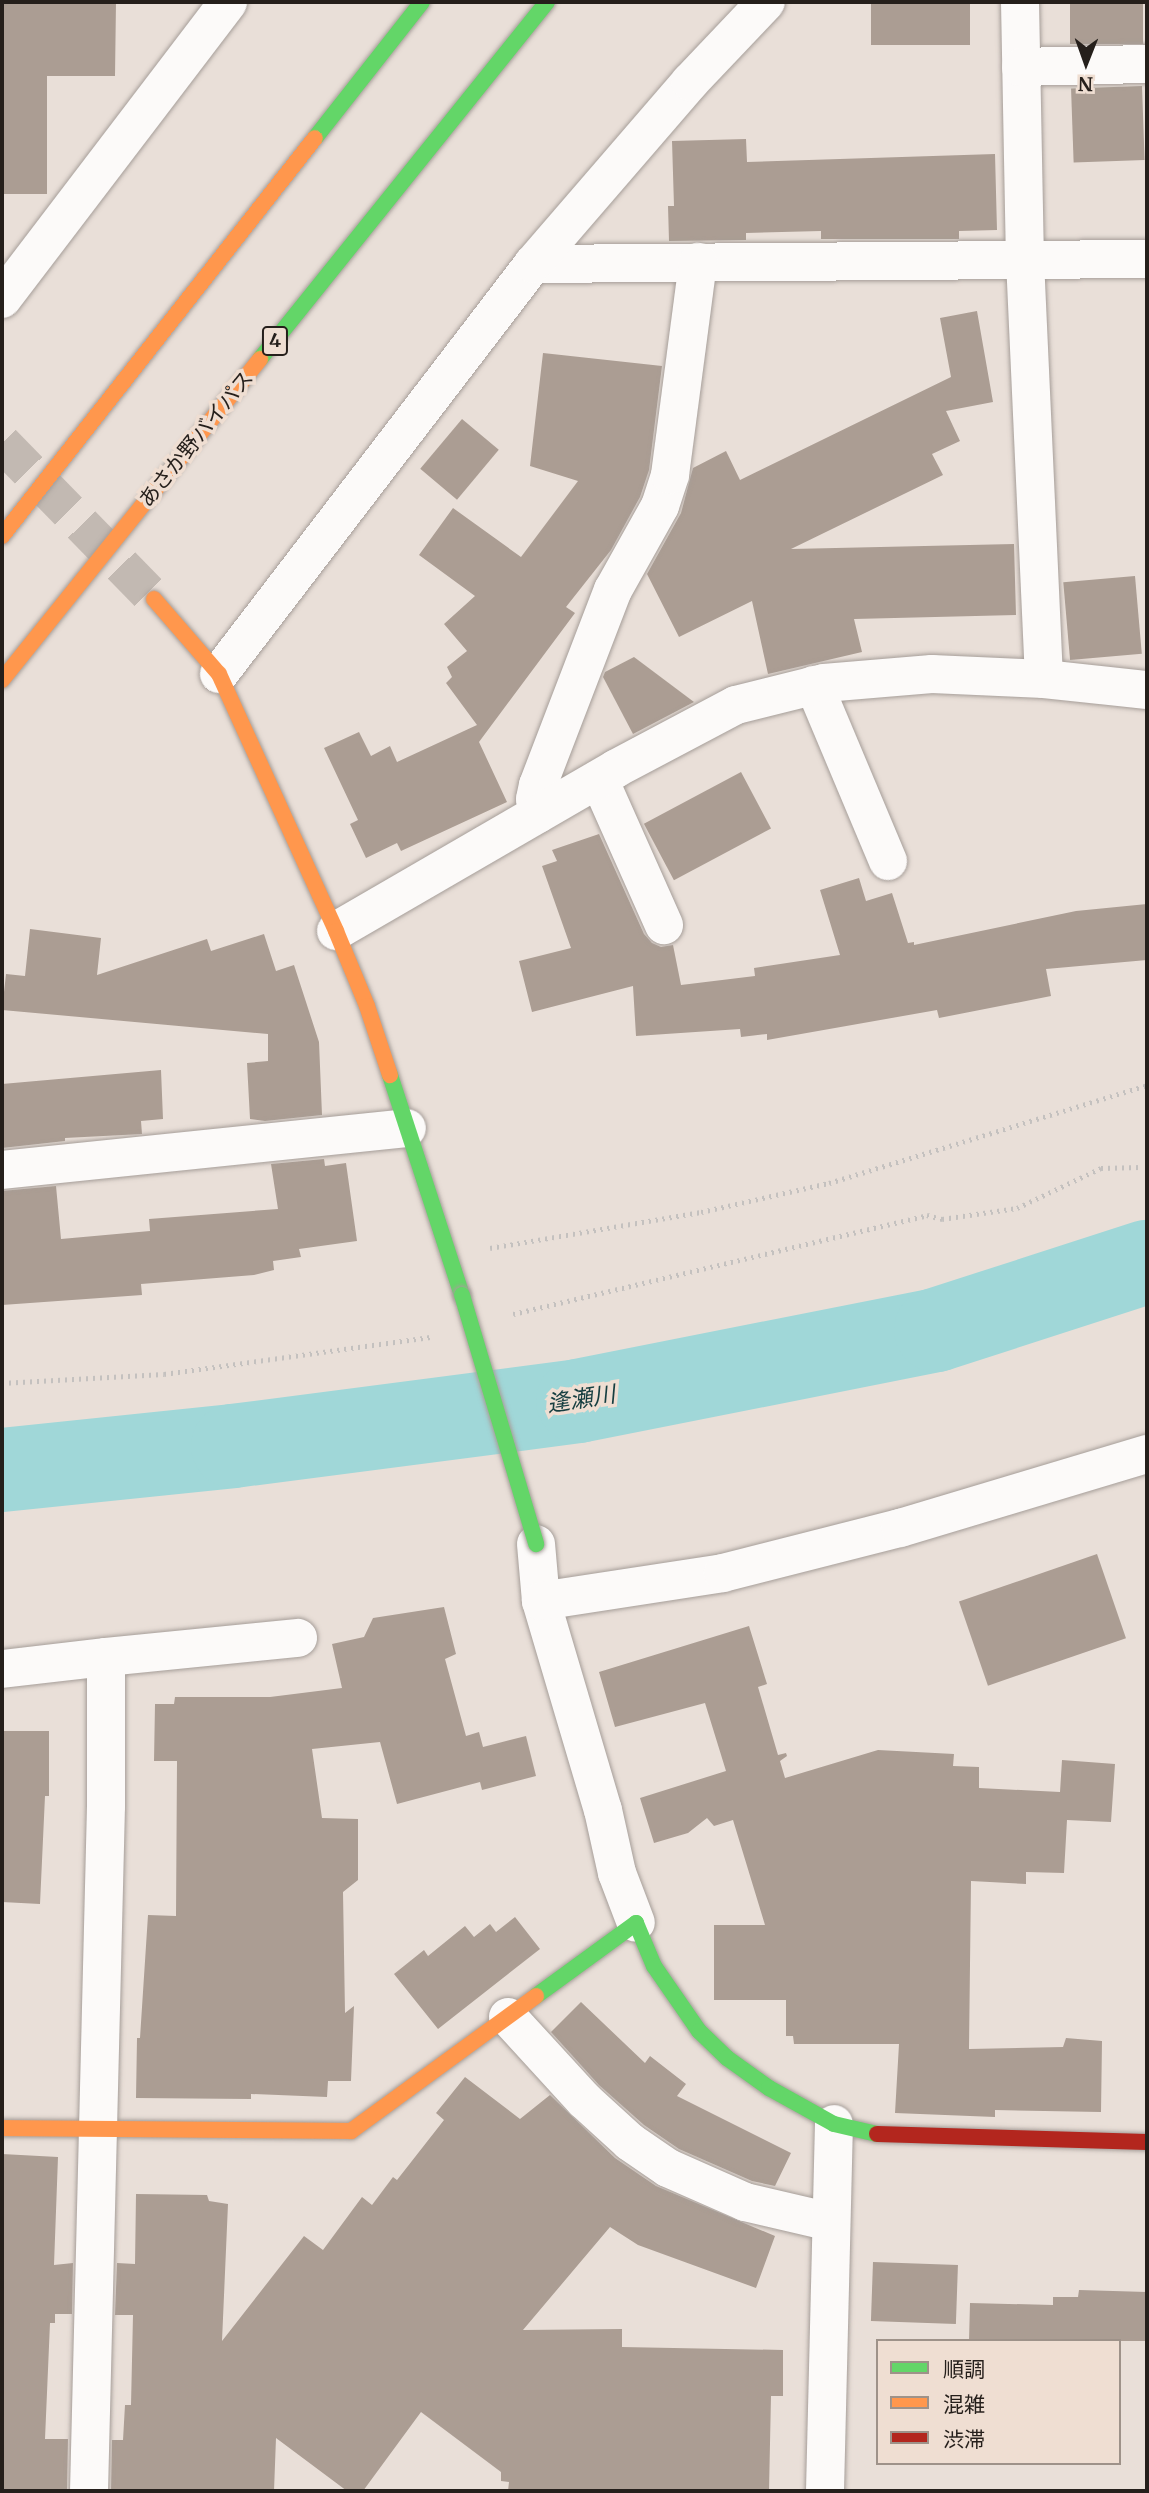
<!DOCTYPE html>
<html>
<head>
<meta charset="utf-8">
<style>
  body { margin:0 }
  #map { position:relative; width:1149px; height:2493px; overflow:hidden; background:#e9dfd8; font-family:Merriweather,"Noto Sans JP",serif }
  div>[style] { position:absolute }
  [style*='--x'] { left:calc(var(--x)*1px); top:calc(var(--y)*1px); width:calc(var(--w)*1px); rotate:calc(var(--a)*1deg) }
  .river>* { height:84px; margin:-42px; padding:0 42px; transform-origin:42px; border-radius:42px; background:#a0d7d8 }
  .building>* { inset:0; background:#ab9d93; transform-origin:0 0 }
  .secondary-tunnel>* { height:38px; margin-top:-19px; transform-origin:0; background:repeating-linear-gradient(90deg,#c2b9b2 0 38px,transparent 0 57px) }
  .path>* { height:4.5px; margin-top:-2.25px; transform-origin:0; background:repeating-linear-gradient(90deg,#c4c1bf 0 2px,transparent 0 7px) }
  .roads { filter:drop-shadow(0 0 2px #a69e99) drop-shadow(0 0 2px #a69e99) }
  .street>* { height:38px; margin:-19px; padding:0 19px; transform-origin:19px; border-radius:19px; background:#fcfaf9 }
  .fast>* { height:16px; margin:-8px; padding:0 8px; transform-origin:8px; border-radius:8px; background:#63d668 }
  .slow>* { height:16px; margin:-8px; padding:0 8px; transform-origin:8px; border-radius:8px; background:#ff974d }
  .jam>* { height:16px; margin:-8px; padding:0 8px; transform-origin:8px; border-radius:8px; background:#b3261e }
  .bridges { filter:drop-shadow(0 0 2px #a69e99) drop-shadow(0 0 2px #a69e99) }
  .fast-bridge>* { height:16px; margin:-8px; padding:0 8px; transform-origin:8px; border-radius:8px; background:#63d668 }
  span { translate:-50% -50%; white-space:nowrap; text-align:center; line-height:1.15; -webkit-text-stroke:7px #efded2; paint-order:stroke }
  .shield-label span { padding:2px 5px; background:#efded2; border:2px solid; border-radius:5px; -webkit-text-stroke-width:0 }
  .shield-label { font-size:19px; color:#251f1b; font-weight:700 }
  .street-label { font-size:21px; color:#251f1b }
  .water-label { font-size:23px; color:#163e40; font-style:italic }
  .frame { position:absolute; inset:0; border:4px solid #251f1b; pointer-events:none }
  .legend { position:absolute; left:876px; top:2339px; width:245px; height:126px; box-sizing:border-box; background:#efded2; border:2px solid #9e9289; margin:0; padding:9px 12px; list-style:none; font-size:21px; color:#251f1b }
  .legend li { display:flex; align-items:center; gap:14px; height:35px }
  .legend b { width:35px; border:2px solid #9e9289 }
  .north { position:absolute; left:1051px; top:28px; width:70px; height:70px; -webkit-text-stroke:5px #efded2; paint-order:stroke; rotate:181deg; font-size:19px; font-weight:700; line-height:28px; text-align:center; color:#251f1b }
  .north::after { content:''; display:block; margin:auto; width:24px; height:32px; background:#251f1b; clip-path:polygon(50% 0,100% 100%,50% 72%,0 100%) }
</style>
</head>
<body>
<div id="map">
  <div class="river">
    <div style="--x:2;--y:1470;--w:232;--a:-5.9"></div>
    <div style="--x:233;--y:1446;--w:348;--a:-7.4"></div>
    <div style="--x:578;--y:1401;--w:365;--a:-11.2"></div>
    <div style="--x:936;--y:1330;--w:222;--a:-17.9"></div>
  </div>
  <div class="building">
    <div style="clip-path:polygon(2px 2px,116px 2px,115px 76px,47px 76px,47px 194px,2px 194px)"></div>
    <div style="left:871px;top:2px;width:99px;height:43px"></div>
    <div style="left:1070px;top:2px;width:73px;height:42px"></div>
    <div style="left:1142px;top:86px;width:74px;height:71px;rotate:88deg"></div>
    <div style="clip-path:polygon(746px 139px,747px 162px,995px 154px,997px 230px,959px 231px,959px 239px,821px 239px,821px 231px,746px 233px,746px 240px,669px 241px,668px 206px,674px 206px,672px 141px)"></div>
    <div style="clip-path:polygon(977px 311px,993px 402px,946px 411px,960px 441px,932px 454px,943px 475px,791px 549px,1014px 544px,1016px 615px,854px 619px,862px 652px,768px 674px,752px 601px,679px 637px,647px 574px,681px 513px,693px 468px,726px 451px,740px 480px,951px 377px,940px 318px)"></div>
    <div style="clip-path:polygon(543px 353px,662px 366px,649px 470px,640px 497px,611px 550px,566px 607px,575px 613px,479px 742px,507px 802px,401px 851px,397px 843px,366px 858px,350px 824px,358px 820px,324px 748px,359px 732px,371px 756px,390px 746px,397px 762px,477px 725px,446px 683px,452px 677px,447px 667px,467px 651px,444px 624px,475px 596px,419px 555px,453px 508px,521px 557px,578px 481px,530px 466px)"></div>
    <div style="left:462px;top:419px;width:48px;height:65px;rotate:40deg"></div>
    <div style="left:1135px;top:576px;width:78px;height:72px;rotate:85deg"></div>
    <div style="clip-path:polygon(634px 657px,694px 702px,633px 734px,603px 677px,605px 672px)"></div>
    <div style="left:741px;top:772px;width:64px;height:110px;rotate:62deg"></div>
    <div style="clip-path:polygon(599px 834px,644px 934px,652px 943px,661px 947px,673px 945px,681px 985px,755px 976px,754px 968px,840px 955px,820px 890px,859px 878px,866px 901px,892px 893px,908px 943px,914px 942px,914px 945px,1076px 911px,1147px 904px,1147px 960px,1046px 969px,1051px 996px,939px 1018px,937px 1010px,767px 1040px,767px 1034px,741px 1037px,740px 1029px,636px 1036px,633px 986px,532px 1012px,519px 961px,571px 948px,542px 866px,557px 861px,552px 850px)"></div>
    <div style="clip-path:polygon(30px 929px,101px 938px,97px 975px,207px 939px,211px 951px,264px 934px,276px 971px,294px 965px,319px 1042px,322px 1115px,265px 1121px,250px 1119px,247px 1063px,268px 1061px,268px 1034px,2px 1010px,6px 974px,25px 976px)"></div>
    <div style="clip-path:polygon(161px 1070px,163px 1119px,141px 1121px,142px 1134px,65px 1138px,65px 1141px,2px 1148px,2px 1084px)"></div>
    <div style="clip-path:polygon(324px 1159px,325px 1166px,346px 1163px,357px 1241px,299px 1249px,301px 1257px,273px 1261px,274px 1270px,254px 1275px,141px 1284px,142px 1295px,2px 1305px,2px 1191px,56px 1186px,61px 1239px,150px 1231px,149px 1219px,278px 1209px,271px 1164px)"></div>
    <div style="left:1097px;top:1554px;width:89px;height:146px;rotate:71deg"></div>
    <div style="clip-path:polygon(444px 1607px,456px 1654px,445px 1659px,466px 1736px,479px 1732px,483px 1747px,526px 1736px,536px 1776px,482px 1790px,480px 1782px,397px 1804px,380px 1742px,312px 1749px,322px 1818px,358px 1819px,358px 1880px,343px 1892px,345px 2013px,354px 2006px,351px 2081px,328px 2081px,327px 2097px,251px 2094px,251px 2099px,136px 2098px,137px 2038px,140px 2038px,148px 1915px,176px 1916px,177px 1761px,154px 1761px,155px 1704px,174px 1704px,175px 1697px,270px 1697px,342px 1688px,332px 1644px,364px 1637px,373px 1618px)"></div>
    <div style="clip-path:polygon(749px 1626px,767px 1684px,758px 1687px,778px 1755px,786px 1753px,787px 1756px,780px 1761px,785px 1778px,878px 1750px,954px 1754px,953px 1766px,979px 1767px,979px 1788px,1060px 1792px,1062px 1760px,1115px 1764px,1111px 1822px,1067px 1820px,1064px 1873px,1026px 1872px,1026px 1884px,971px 1881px,969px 2049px,1063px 2047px,1066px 2038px,1102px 2041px,1101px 2112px,995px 2110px,995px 2117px,895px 2113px,899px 2044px,794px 2044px,793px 2036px,786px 2036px,786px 2000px,714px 2000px,714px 1925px,765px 1925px,733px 1820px,714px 1826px,707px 1818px,688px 1833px,654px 1843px,640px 1798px,726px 1771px,705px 1703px,615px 1727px,599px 1672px)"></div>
    <div style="clip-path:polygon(2px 1731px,49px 1731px,49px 1796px,45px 1796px,40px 1904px,2px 1902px)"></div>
    <div style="clip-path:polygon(515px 1917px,540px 1949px,438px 2029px,394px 1974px,424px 1950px,428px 1956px,465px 1926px,474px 1937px,490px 1924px,496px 1932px)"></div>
    <div style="clip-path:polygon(581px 2002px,645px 2063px,650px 2056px,686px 2084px,677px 2096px,791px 2153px,775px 2186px,752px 2181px,679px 2149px,644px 2125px,599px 2085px,551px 2032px)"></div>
    <div style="clip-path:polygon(465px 2077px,520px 2119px,550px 2095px,615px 2158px,656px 2186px,775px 2236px,756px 2288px,638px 2245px,610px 2227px,523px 2330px,622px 2329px,622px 2347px,783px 2350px,783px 2396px,771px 2396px,769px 2491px,508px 2491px,509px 2482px,501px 2481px,501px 2472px,421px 2412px,363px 2491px,347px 2491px,276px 2438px,274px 2491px,111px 2491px,112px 2440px,123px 2440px,125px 2405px,131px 2405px,133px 2315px,115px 2315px,117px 2263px,135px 2264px,136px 2194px,207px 2195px,209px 2201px,228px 2204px,222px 2341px,304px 2236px,323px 2250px,362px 2197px,372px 2205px,393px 2177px,397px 2180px,444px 2120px,436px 2113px)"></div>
    <div style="clip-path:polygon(2px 2154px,58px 2157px,54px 2265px,73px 2263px,72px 2314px,55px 2314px,55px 2323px,50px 2323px,45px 2439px,68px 2439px,67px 2491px,2px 2491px)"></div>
    <div style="left:873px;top:2262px;width:85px;height:59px;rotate:2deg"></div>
    <div style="clip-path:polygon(1079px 2290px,1147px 2292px,1147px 2341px,969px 2341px,970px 2303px,1053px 2305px,1053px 2297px,1078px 2297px)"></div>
  </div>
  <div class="secondary-tunnel">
    <div style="--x:2;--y:443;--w:218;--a:45.7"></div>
  </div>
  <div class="path">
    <div style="--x:490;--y:1248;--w:214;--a:-9.7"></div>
    <div style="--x:701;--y:1212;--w:131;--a:-12.8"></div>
    <div style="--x:829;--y:1183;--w:333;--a:-17.1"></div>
    <div style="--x:513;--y:1314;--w:426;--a:-13.4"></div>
    <div style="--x:927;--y:1215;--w:16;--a:15"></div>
    <div style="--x:942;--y:1219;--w:76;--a:-8.3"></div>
    <div style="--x:1017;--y:1208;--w:93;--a:-25.5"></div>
    <div style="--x:1101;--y:1168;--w:40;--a:-1.4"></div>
    <div style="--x:2;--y:1383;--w:162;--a:-3.2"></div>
    <div style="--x:164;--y:1374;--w:269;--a:-7.9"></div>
  </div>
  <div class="roads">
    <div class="street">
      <div style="--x:1020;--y:2;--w:258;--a:88.9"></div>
      <div style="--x:1025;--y:260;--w:419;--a:87.4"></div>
      <div style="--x:1021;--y:67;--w:126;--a:-1.4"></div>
      <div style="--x:533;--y:264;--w:614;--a:-0.47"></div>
      <div style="--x:2;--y:299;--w:373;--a:-52.7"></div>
      <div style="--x:219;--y:674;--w:516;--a:-52.55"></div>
      <div style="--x:533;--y:264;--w:240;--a:-49.2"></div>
      <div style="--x:690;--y:82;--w:110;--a:-46.5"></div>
      <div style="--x:814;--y:685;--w:191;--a:67.2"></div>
      <div style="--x:599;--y:779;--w:160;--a:66"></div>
      <div style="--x:538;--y:814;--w:15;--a:-101"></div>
      <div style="--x:535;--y:799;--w:14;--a:-78"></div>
      <div style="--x:538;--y:785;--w:209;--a:-69"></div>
      <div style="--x:613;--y:590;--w:96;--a:-60.8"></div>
      <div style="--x:660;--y:506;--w:33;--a:-72"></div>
      <div style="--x:670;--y:475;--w:215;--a:-82.5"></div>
      <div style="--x:336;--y:931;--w:323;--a:-30.1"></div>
      <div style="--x:615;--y:769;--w:137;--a:-27.9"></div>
      <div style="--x:736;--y:705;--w:91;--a:-14"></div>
      <div style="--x:824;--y:683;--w:108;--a:-4.8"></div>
      <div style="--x:932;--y:674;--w:112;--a:2.6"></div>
      <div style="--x:1044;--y:679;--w:104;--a:6.1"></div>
      <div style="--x:2;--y:1170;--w:407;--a:-5.9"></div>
      <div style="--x:536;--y:1544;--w:57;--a:85"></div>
      <div style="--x:541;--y:1601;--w:218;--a:73.5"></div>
      <div style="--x:603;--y:1810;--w:65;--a:77.5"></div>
      <div style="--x:617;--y:1873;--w:53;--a:69.2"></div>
      <div style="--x:541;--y:1601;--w:184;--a:-8.7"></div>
      <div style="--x:723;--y:1573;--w:183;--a:-14.3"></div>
      <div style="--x:900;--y:1528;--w:258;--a:-16.7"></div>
      <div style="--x:106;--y:1657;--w:193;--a:-5.7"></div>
      <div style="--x:2;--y:1669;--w:105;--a:-6.6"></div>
      <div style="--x:106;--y:1657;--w:149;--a:90"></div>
      <div style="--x:106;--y:1806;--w:685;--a:91.42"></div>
      <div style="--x:508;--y:2017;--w:113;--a:47.5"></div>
      <div style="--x:584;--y:2100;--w:62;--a:42.4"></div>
      <div style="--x:630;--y:2142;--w:46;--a:34.4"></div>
      <div style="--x:668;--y:2168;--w:84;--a:23.8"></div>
      <div style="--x:745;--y:2202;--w:88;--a:13.1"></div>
      <div style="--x:825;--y:2491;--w:367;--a:-88.6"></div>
    </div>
    <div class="fast">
      <div style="--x:315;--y:138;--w:173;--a:-51.8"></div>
      <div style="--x:260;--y:359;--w:458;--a:-51.2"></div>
      <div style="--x:390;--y:1075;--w:231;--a:71.9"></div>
      <div style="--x:536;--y:1996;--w:124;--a:-36.1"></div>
      <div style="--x:636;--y:1923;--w:47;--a:67.3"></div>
      <div style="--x:654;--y:1966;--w:79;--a:55.3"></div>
      <div style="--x:699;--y:2031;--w:39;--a:44"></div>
      <div style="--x:727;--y:2058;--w:52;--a:35.5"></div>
      <div style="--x:769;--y:2088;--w:74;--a:29"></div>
      <div style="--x:834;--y:2124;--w:44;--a:13.1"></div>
    </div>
    <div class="slow">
      <div style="--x:2;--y:536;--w:506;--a:-51.82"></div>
      <div style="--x:154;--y:599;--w:99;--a:49.1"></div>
      <div style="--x:219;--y:674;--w:282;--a:65.5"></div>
      <div style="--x:336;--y:931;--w:81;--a:67.5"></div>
      <div style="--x:367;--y:1006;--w:73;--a:71.6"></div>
      <div style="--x:2;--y:680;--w:412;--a:-51.2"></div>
      <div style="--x:2;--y:2128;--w:349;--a:0.5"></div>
      <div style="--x:351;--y:2131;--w:229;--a:-36.1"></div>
    </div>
    <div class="jam">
      <div style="--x:877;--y:2134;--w:270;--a:1.7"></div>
    </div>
  </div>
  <div class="bridges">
    <div class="fast-bridge">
      <div style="--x:462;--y:1295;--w:260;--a:73.4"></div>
    </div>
  </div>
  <div class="shield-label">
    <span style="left:275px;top:341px">4</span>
  </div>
  <div class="street-label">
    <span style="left:196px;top:439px;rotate:-51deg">あさか野バイパス</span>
  </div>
  <div class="water-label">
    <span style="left:581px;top:1399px;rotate:-9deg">逢瀬川</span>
  </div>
  <div class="frame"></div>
  <ul class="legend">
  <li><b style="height:9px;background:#63d668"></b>順調</li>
  <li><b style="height:9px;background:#ff974d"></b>混雑</li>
  <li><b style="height:9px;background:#b3261e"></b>渋滞</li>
  </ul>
  <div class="north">N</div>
</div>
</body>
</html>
